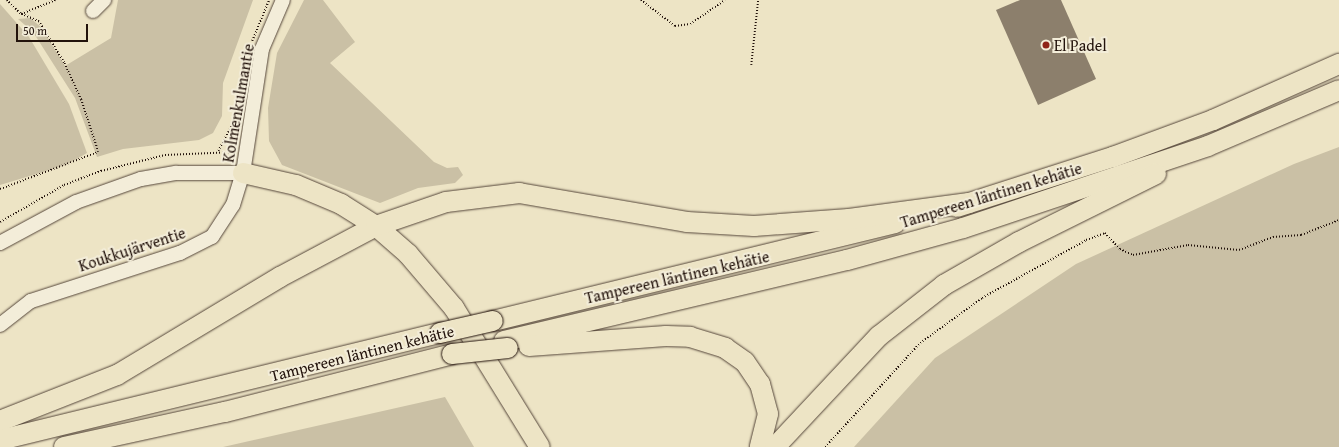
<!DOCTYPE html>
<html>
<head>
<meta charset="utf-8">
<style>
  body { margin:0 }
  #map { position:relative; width:1339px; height:447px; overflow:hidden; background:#ede4c5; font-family:"Gentium Book Plus",serif }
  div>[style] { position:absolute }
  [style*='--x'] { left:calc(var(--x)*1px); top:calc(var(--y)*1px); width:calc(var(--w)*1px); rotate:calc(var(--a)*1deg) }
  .green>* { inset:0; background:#cac0a5 }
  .building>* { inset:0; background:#8c7f6c }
  .path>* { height:1.5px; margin-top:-0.75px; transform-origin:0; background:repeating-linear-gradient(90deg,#22120b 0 1px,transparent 0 3px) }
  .roads { filter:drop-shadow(0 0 1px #55463a) drop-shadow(0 0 1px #55463a) }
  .minor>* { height:14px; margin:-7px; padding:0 7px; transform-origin:7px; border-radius:7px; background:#f3edd9 }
  .highway>* { height:20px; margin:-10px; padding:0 10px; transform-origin:10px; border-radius:10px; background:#ede4c5 }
  .bridges { filter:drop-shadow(0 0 1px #22120b) drop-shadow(0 0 1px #22120b) }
  .highway-bridge>* { height:20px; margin:-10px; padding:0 10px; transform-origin:10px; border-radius:10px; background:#ede4c5 }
  .dots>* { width:11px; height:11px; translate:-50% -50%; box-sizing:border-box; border:2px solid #f3edd9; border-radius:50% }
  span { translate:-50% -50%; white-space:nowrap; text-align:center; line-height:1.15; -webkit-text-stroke:4px #f3edd9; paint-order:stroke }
  .poi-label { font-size:16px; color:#22120b }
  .left { translate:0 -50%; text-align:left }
  .street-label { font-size:16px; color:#22120b }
  .scale { position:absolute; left:16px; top:24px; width:72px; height:18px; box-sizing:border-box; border:2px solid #22120b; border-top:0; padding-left:5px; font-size:12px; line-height:14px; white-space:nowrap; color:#22120b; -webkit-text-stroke:3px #f3edd9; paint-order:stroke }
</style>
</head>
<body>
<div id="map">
  <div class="green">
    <div style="clip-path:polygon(118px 0,253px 0,223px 83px,222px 116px,213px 133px,199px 140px,123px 149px,97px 157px,75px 98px,33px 32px,18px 19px,30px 18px,41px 27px,65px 66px,111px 38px)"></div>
    <div style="clip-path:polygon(304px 0,323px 0,355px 42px,330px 63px,434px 162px,447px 168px,458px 167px,463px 175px,455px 183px,418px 188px,380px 203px,282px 165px,269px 141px,268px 108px,277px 53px)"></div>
    <div style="clip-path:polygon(0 4px,29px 37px,69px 104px,87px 153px,66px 165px,0 185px)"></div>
    <div style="clip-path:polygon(1339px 147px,1339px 447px,854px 447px,935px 358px,1076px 264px,1294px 164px)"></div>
    <div style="clip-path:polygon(445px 397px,474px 447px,223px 447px)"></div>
  </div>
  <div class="building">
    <div style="clip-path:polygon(1020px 0,1061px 0,1096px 79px,1038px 105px,996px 10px)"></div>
  </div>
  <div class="path">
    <div style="--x:7;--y:0;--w:20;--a:45"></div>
    <div style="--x:21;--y:14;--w:37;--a:-22"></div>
    <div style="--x:641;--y:0;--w:43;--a:37.4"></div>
    <div style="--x:675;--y:26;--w:15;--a:-8"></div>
    <div style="--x:690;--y:24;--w:42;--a:-34.4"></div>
    <div style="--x:252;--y:41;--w:44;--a:-67.5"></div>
    <div style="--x:751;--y:65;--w:65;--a:-83.9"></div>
    <div style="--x:218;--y:151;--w:30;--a:-62"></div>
    <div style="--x:232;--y:125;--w:69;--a:-76.6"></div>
    <div style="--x:0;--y:189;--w:105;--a:-20.7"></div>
    <div style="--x:98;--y:152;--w:55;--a:-108.1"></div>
    <div style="--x:81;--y:100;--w:41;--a:-114.7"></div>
    <div style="--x:64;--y:63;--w:48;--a:-121.4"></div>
    <div style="--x:39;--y:22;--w:20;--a:-156"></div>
    <div style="--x:0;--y:222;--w:74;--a:-30"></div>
    <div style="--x:64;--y:185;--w:40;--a:-21"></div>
    <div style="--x:101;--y:171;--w:66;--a:-14"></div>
    <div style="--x:165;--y:155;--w:70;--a:-2.5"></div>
    <div style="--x:825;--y:447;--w:141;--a:-47.6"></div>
    <div style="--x:920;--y:343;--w:77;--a:-36"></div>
    <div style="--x:982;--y:298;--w:119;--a:-29.1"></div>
    <div style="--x:1086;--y:240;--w:20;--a:-20"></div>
    <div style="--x:1105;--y:233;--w:22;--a:47"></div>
    <div style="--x:1120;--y:249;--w:14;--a:25"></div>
    <div style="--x:1133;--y:255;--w:56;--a:-10.3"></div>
    <div style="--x:1188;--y:245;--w:51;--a:5.6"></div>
    <div style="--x:1239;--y:250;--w:36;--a:-21"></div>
    <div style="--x:1273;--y:237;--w:28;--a:-4"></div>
    <div style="--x:1301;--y:235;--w:41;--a:-21.5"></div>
  </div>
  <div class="roads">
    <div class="minor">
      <div style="--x:93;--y:11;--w:16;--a:-45"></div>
      <div style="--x:0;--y:243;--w:86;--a:-28.3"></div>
      <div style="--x:76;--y:202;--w:69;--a:-19.5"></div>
      <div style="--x:141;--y:179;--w:36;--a:-10"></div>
      <div style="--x:176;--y:173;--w:67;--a:0"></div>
      <div style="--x:0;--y:325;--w:39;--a:-38"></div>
      <div style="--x:31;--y:301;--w:157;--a:-17.9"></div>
      <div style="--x:180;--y:253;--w:36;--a:-27"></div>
      <div style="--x:212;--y:237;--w:38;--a:-57"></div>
      <div style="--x:233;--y:205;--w:34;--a:-73"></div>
      <div style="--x:243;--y:173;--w:125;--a:-81.3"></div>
      <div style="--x:262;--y:49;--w:53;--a:-66.8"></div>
    </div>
    <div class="highway">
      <div style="--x:243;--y:173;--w:54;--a:12.8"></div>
      <div style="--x:296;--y:185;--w:49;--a:22.9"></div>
      <div style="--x:341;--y:204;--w:41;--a:32.2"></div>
      <div style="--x:376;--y:226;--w:43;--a:41.2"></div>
      <div style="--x:408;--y:254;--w:71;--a:49.6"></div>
      <div style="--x:454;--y:308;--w:163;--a:58.3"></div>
      <div style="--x:957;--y:207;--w:164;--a:-17.8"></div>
      <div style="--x:1113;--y:157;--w:107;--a:-20.3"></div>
      <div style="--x:1213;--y:120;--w:138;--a:-24"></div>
      <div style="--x:493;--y:321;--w:414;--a:-13.7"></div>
      <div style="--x:504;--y:341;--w:352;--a:-13.3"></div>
      <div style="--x:847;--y:260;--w:120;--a:-15.4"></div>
      <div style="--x:963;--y:228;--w:258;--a:-18.5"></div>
      <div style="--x:1208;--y:146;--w:142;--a:-23.1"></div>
      <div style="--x:529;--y:346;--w:137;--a:-4.2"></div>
      <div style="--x:666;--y:336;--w:24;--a:2"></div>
      <div style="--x:690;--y:337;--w:37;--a:17"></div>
      <div style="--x:725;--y:348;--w:24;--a:35"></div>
      <div style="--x:745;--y:362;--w:27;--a:56"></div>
      <div style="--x:760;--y:384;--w:31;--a:75"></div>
      <div style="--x:768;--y:414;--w:34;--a:104"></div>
      <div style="--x:0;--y:421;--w:126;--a:-21.5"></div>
      <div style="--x:117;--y:375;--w:190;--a:-31"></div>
      <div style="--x:280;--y:277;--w:109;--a:-28"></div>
      <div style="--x:376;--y:226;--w:74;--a:-18.9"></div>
      <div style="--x:446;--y:202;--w:74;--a:-7"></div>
      <div style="--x:519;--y:193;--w:170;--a:9.8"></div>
      <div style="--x:687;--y:222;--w:67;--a:3.4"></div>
      <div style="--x:754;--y:226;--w:95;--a:-4.2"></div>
      <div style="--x:849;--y:219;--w:121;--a:-7.6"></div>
      <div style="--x:0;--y:440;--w:453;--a:-13.7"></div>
      <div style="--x:64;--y:447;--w:165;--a:-12.3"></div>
      <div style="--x:225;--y:412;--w:234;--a:-14.3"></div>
      <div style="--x:775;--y:447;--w:152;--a:-46.9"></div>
      <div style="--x:879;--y:336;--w:83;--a:-38.1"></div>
      <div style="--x:944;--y:285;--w:86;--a:-29.8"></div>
      <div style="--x:1019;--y:242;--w:153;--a:-26.4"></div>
    </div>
  </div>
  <div class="bridges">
    <div class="highway-bridge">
      <div style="--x:440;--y:333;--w:54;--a:-12.8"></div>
      <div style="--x:452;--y:354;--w:56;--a:-6.1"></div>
    </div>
  </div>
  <div class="dots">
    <div style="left:1046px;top:45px;background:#8f2418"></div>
  </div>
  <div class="poi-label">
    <span class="left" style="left:1054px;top:45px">El Padel</span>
  </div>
  <div class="street-label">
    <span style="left:238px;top:103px;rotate:-80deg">Kolmenkulmantie</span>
    <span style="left:991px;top:195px;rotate:-17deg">Tampereen läntinen kehätie</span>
    <span style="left:132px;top:249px;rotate:-18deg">Koukkujärventie</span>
    <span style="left:677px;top:277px;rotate:-13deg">Tampereen läntinen kehätie</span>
    <span style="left:362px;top:353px;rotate:-14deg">Tampereen läntinen kehätie</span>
  </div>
  <div class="scale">50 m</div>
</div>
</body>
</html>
